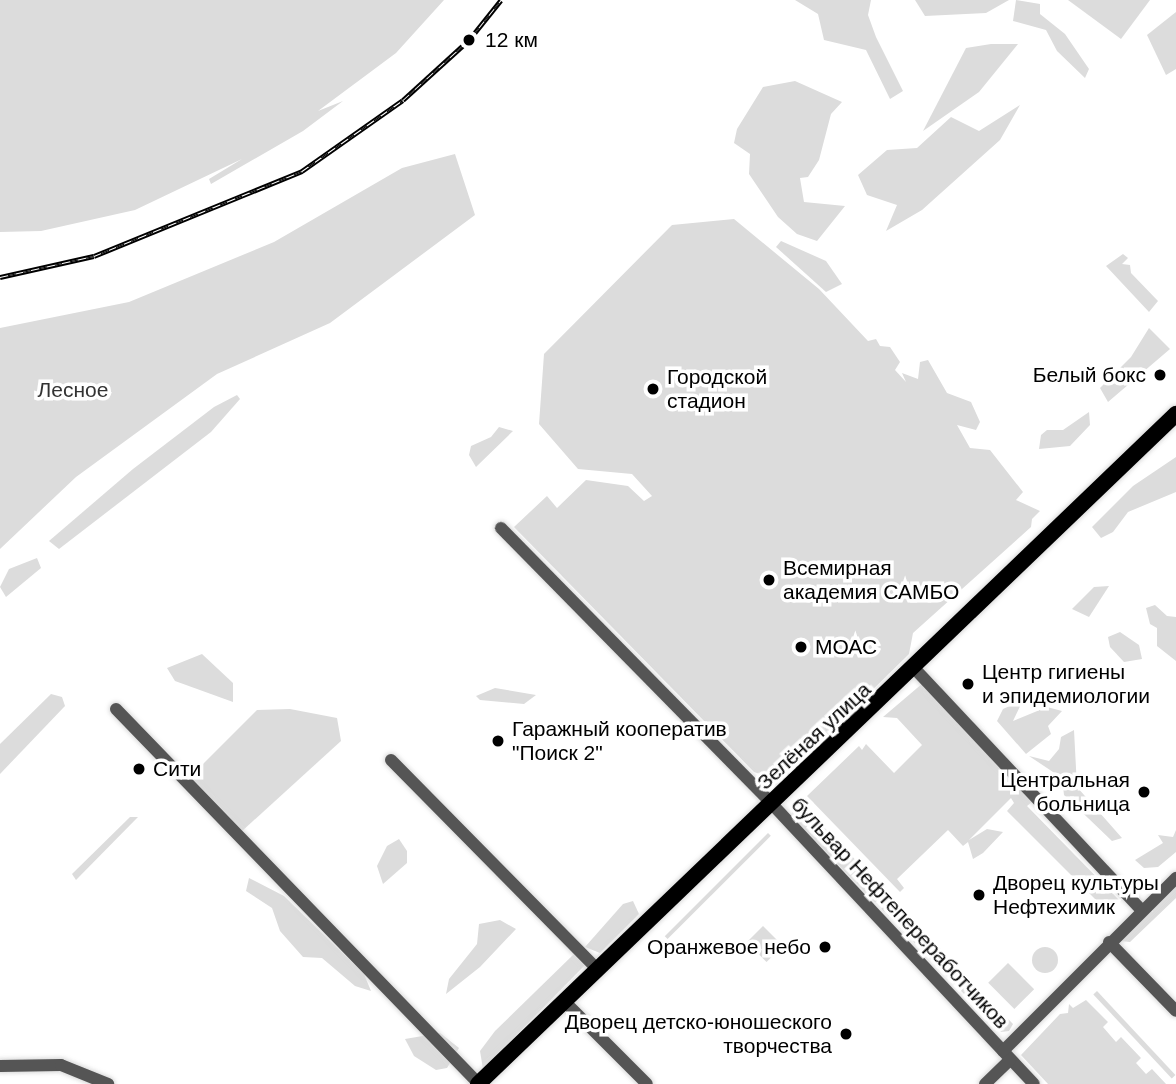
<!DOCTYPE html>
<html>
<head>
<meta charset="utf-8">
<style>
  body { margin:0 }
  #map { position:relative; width:1176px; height:1084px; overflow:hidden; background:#fff; font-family:Arial,sans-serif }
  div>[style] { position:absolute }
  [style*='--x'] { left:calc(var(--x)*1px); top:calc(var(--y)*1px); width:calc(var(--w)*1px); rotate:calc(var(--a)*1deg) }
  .green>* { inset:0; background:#dcdcdc; transform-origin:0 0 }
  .round { border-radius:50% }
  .roads { filter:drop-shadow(0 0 2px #dbdbdb) drop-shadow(0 0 2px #dbdbdb) }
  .minor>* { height:12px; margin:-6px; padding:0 6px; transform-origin:6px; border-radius:6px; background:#555 }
  .major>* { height:16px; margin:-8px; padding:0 8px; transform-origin:8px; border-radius:8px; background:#000 }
  .rail>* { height:5px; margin-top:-2.5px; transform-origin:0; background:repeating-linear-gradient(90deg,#fff 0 8px,#000 0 16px); box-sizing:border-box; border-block:2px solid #000 }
  .dots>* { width:19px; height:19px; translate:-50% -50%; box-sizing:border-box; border:4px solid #fff; border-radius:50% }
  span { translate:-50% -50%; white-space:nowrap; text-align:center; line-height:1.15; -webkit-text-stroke:7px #fff; paint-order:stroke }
  .poi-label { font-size:21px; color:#000 }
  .left { translate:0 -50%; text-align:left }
  .right { translate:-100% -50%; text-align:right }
  .park-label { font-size:21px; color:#333 }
  .street-label { font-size:21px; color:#000 }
</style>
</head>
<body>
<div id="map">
  <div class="green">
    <div style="clip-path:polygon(0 0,444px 0,396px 53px,318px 111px,343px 101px,303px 131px,211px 184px,209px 179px,242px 159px,135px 210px,41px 231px,0 232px)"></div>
    <div style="clip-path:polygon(795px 0,871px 0,868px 15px,876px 37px,903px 91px,890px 99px,866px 50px,824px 40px,818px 14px)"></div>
    <div style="clip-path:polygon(915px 0,1009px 0,986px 13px,925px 16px)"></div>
    <div style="clip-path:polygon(1016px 0,1040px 4px,1040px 14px,1065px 34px,1089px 69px,1085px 78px,1057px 51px,1046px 30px,1013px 21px)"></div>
    <div style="clip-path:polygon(1068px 0,1150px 0,1121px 39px)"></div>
    <div style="clip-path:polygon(1176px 12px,1176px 69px,1166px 75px,1147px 35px)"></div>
    <div style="clip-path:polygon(991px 44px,1018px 44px,979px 92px,923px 131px,966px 48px)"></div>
    <div style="clip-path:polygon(795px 81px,842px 102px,831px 114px,819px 160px,808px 177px,800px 178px,804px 202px,845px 206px,817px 241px,797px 234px,778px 217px,749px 174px,750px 154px,734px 143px,737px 129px,763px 87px)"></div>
    <div style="clip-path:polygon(1020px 105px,1000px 140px,922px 210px,886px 231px,897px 205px,867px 195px,858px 175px,887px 150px,917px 148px,951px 117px,979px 131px)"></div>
    <div style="clip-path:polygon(455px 154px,475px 215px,330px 323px,217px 374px,76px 477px,0 549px,0 328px,129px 302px,274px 242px,402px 168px)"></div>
    <div style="clip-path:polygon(734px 219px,819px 289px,868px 341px,876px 339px,880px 346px,890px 347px,900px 362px,895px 370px,906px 382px,902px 373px,918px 379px,920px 362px,928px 360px,947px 393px,971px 402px,980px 422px,976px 430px,957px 425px,970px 448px,990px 450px,1023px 492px,1016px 500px,1040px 511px,1032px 519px,1031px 527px,913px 633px,909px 654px,791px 770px,774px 779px,754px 772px,514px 527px,547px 496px,557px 508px,586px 480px,628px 486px,644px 501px,652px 496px,632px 474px,578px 469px,539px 424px,544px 354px,672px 225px)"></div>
    <div style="clip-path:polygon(781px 241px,826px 261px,842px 284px,826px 292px,776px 247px)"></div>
    <div style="clip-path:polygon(1123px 254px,1128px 258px,1122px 264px,1130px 265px,1131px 273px,1158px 301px,1149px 312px,1106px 266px)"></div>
    <div style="clip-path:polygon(1149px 328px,1170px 349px,1108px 402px,1100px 388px,1131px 357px)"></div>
    <div style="clip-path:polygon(237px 395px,240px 399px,211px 432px,59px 549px,49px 541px,133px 469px,214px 407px)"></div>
    <div style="clip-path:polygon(1089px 412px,1090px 425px,1070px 446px,1039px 449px,1041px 435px,1047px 430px,1063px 430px)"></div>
    <div style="clip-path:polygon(499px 427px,513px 431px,476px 467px,469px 455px,471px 446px,491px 437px)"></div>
    <div style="clip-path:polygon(1176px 457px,1176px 492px,1128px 512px,1113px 532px,1101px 538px,1092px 527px,1133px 486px)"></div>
    <div style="clip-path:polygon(37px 558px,41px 568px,6px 597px,0 587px,9px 569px)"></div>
    <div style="clip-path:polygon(1109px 586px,1089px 617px,1072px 609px,1094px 587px)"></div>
    <div style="clip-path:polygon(1155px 605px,1167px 616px,1176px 617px,1176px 661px,1157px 646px,1157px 628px,1150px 624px,1146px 608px)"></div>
    <div style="clip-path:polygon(1120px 632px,1139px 645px,1142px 659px,1124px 662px,1110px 647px,1108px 637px)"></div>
    <div style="clip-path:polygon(202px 654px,233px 683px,233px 702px,175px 681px,167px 668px)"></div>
    <div style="clip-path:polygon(923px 683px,1033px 801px,1027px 806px,1119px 900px,1114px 905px,1102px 906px,1007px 811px,1014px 803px,1011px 798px,969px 840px,987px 829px,1003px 832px,983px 853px,973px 859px,968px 842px,963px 846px,948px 830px,897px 879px,904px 888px,900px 892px,807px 796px,859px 746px,862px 750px,866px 744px,894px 773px,922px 745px,897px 718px,883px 717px)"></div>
    <div style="clip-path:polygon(495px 688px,536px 695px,524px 704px,480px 700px,476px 696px)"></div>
    <div style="clip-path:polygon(51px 694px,62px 697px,65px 706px,0 774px,0 744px)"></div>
    <div style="clip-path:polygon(1023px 700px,1013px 721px,1047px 707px,1062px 711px,1048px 726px,1051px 734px,1026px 754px,997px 721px,1003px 709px)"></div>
    <div style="clip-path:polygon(290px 709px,337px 718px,341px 741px,241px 832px,189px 778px,257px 710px)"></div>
    <div style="clip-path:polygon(1074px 730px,1077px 787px,1122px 838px,1112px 841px,1064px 795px,1062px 778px,1029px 756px,1049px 761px,1059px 749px,1061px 737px)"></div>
    <div style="clip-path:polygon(796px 798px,1013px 1024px,1009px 1031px,1001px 1032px,794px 819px,791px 809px)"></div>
    <div style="clip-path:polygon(130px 817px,138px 817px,76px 880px,72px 874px)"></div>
    <div style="clip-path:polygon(1176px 830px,1176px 852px,1158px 867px,1144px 868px,1135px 860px,1163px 843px,1158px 835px,1173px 837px)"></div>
    <div style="left:768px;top:833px;width:4px;height:146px;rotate:45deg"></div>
    <div style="clip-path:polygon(399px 839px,407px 851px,407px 863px,383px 884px,377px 866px,387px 846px)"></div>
    <div style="clip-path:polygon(249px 878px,284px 896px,364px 974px,371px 991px,355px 986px,322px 958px,303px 957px,280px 931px,272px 908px,246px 891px)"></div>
    <div style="clip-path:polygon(1176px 886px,1176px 898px,1130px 942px,1121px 941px,1145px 910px,1153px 912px,1151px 903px)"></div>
    <div style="clip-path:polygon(633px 901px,639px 914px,600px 953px,585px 947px,623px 904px)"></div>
    <div style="clip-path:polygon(500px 920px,516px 929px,480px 967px,446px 994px,449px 979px,477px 944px,479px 924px)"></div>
    <div style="left:763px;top:926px;width:28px;height:23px;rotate:45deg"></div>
    <div class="round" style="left:1032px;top:947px;width:26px;height:26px"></div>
    <div style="clip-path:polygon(574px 954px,585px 965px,483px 1069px,480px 1051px,495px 1031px)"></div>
    <div style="left:1008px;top:963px;width:37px;height:28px;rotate:45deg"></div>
    <div style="left:1097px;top:991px;width:115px;height:5px;rotate:47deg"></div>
    <div style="clip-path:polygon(1086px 1000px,1108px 1022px,1103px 1027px,1116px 1042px,1121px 1037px,1141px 1058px,1136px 1063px,1146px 1074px,1152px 1069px,1166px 1084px,1048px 1084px,1021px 1055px,1060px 1014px,1068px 1013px,1069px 1004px,1073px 1008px)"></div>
    <div style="clip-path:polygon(440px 1033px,459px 1048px,447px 1068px,436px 1070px,414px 1056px,405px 1039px)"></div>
  </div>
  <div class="roads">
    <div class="minor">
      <div style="--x:501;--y:528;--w:387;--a:45.5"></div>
      <div style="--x:772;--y:804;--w:383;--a:46.9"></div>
      <div style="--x:915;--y:669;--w:330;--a:46.8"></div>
      <div style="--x:116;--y:709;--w:520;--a:45.93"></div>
      <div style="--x:391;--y:760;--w:293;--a:45.4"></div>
      <div style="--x:1109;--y:942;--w:96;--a:45.8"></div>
      <div style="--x:564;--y:1001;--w:117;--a:45"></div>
      <div style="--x:1003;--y:1051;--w:245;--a:-45"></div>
      <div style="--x:0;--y:1066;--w:61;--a:-0.9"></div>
      <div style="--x:61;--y:1065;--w:51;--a:22"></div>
      <div style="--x:985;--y:1084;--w:35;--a:-44"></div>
    </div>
    <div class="major">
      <div style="--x:478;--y:1084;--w:968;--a:-43.83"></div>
    </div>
  </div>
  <div class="rail">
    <div style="--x:0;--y:277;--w:96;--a:-12.6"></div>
    <div style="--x:94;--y:256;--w:225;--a:-22.2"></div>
    <div style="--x:302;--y:171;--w:123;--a:-35.1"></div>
    <div style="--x:403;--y:100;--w:89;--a:-42.3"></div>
    <div style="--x:469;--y:40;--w:51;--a:-51.3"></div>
  </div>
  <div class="dots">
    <div style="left:469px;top:40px;background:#000"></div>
    <div style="left:1160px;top:375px;background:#000"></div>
    <div style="left:653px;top:389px;background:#000"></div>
    <div style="left:769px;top:580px;background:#000"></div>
    <div style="left:801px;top:647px;background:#000"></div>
    <div style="left:968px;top:684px;background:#000"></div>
    <div style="left:498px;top:741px;background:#000"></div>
    <div style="left:139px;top:769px;background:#000"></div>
    <div style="left:1144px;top:792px;background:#000"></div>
    <div style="left:979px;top:895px;background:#000"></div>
    <div style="left:825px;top:947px;background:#000"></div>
    <div style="left:846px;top:1034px;background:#000"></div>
  </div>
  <div class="poi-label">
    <span class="left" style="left:485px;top:40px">12 км</span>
    <span class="right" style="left:1146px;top:375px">Белый бокс</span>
    <span class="left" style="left:667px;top:389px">Городской<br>стадион</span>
    <span class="left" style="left:783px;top:580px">Всемирная<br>академия САМБО</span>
    <span class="left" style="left:815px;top:647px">МОАС</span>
    <span class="left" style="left:982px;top:684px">Центр гигиены<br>и эпидемиологии</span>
    <span class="left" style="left:512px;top:741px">Гаражный кооператив<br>"Поиск 2"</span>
    <span class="left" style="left:153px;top:769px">Сити</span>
    <span class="right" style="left:1130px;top:792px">Центральная<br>больница</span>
    <span class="left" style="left:993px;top:895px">Дворец культуры<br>Нефтехимик</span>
    <span class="right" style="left:811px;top:947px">Оранжевое небо</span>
    <span class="right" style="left:832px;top:1034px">Дворец детско-юношеского<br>творчества</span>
  </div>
  <div class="park-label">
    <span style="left:73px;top:390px">Лесное</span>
  </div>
  <div class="street-label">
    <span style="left:814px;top:736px;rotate:-43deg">Зелёная улица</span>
    <span style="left:900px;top:913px;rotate:47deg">бульвар Нефтепереработчиков</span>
  </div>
</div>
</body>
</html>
